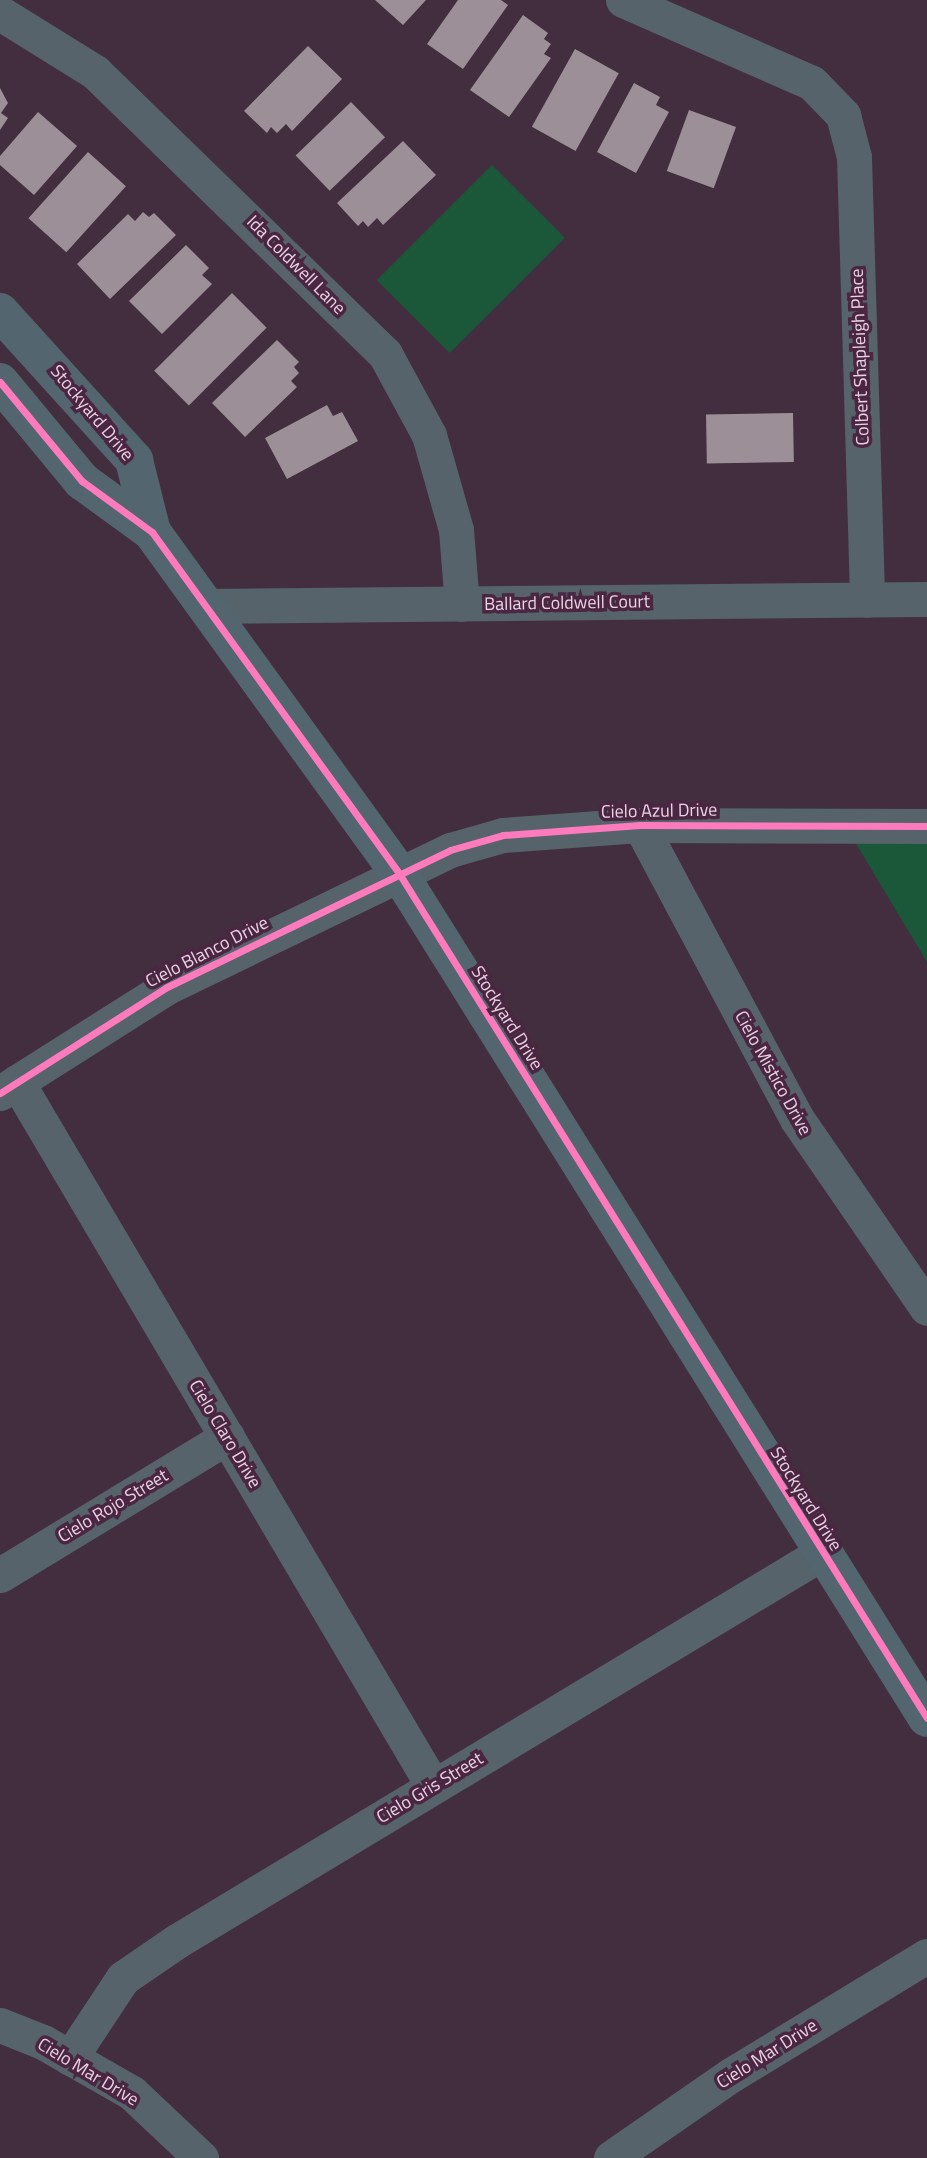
<!DOCTYPE html>
<html>
<head>
<meta charset="utf-8">
<style>
  body { margin:0 }
  #map { position:relative; width:927px; height:2158px; overflow:hidden; background:#422e3e; font-family:"Titillium Web",sans-serif }
  div>[style] { position:absolute }
  [style*='--x'] { left:calc(var(--x)*1px); top:calc(var(--y)*1px); width:calc(var(--w)*1px); rotate:calc(var(--a)*1deg) }
  .green>* { inset:0; background:#1b5739; transform-origin:0 0 }
  .building>* { inset:0; background:#9d8f98; transform-origin:0 0 }
  .street>* { height:35px; margin:-17.5px; padding:0 17.5px; transform-origin:17.5px; border-radius:17.5px; background:#56636b }
  .secondary>* { height:38px; margin:-19px; padding:0 19px; transform-origin:19px; border-radius:19px; background:#53656e }
  .cycleway>* { height:7px; margin:-3.5px; padding:0 3.5px; transform-origin:3.5px; border-radius:3.5px; background:#fd7abc }
  span { translate:-50% -50%; white-space:nowrap; text-align:center; line-height:1.15; -webkit-text-stroke:7px #4a2642; paint-order:stroke }
  .street-label { font-size:18px; color:#ead3e4 }
</style>
</head>
<body>
<div id="map">
  <div class="green">
    <div style="left:492px;top:165px;width:103px;height:163px;rotate:45deg"></div>
    <div style="clip-path:polygon(855px 842px,927px 843px,927px 962px)"></div>
  </div>
  <div class="building">
    <div style="clip-path:polygon(375px 0,426px 0,403px 25px)"></div>
    <div style="clip-path:polygon(458px 0,501px 0,508px 5px,463px 69px,427px 44px)"></div>
    <div style="clip-path:polygon(523px 15px,548px 33px,544px 39px,551px 44px,544px 54px,551px 58px,509px 117px,470px 90px)"></div>
    <div style="clip-path:polygon(308px 46px,342px 79px,292px 131px,286px 124px,277px 133px,271px 127px,267px 133px,244px 111px)"></div>
    <div style="left:575px;top:49px;width:50px;height:89px;rotate:29deg"></div>
    <div style="clip-path:polygon(634px 83px,660px 97px,656px 105px,669px 112px,636px 173px,597px 152px)"></div>
    <div style="clip-path:polygon(0 88px,8px 103px,1px 113px,8px 118px,0 130px)"></div>
    <div style="left:351px;top:102px;width:49px;height:77px;rotate:46deg"></div>
    <div style="left:689px;top:110px;width:50px;height:65px;rotate:20deg"></div>
    <div style="clip-path:polygon(38px 112px,77px 146px,34px 195px,0 165px,0 156px)"></div>
    <div style="clip-path:polygon(403px 141px,436px 175px,383px 225px,377px 218px,368px 227px,363px 221px,358px 226px,337px 203px)"></div>
    <div style="left:88px;top:152px;width:51px;height:89px;rotate:42deg"></div>
    <div style="clip-path:polygon(143px 212px,149px 217px,154px 213px,176px 235px,110px 299px,77px 264px,128px 214px,135px 221px)"></div>
    <div style="clip-path:polygon(186px 245px,209px 268px,202px 275px,212px 284px,162px 334px,129px 301px)"></div>
    <div style="left:232px;top:293px;width:49px;height:110px;rotate:45deg"></div>
    <div style="clip-path:polygon(277px 340px,299px 362px,294px 367px,299px 373px,291px 381px,297px 387px,245px 437px,212px 403px)"></div>
    <div style="clip-path:polygon(327px 405px,333px 416px,342px 412px,358px 441px,287px 479px,265px 438px)"></div>
    <div style="left:793px;top:413px;width:49px;height:87px;rotate:89deg"></div>
  </div>
  <div class="street">
    <div style="--x:623;--y:0;--w:206;--a:23.7"></div>
    <div style="--x:812;--y:83;--w:45;--a:45.9"></div>
    <div style="--x:843;--y:115;--w:43;--a:75.3"></div>
    <div style="--x:854;--y:157;--w:443;--a:88.3"></div>
    <div style="--x:0;--y:13;--w:112;--a:31.8"></div>
    <div style="--x:95;--y:72;--w:405;--a:44.2"></div>
    <div style="--x:385;--y:354;--w:92;--a:61.5"></div>
    <div style="--x:429;--y:435;--w:99;--a:74.1"></div>
    <div style="--x:456;--y:530;--w:74;--a:85.4"></div>
    <div style="--x:206;--y:606;--w:721;--a:-0.56"></div>
    <div style="--x:640;--y:825;--w:333;--a:61.9"></div>
    <div style="--x:797;--y:1119;--w:229;--a:55.5"></div>
    <div style="--x:17;--y:1082;--w:818;--a:59.42"></div>
    <div style="--x:0;--y:1093;--w:198;--a:-32.4"></div>
    <div style="--x:167;--y:987;--w:314;--a:-25.8"></div>
    <div style="--x:450;--y:850;--w:55;--a:-15.8"></div>
    <div style="--x:503;--y:835;--w:137;--a:-4.2"></div>
    <div style="--x:640;--y:825;--w:287;--a:0.2"></div>
    <div style="--x:0;--y:1575;--w:266;--a:-31.3"></div>
    <div style="--x:0;--y:2025;--w:46;--a:21.6"></div>
    <div style="--x:43;--y:2042;--w:103;--a:29.8"></div>
    <div style="--x:132;--y:2093;--w:95;--a:43.3"></div>
    <div style="--x:70;--y:2058;--w:96;--a:-56.5"></div>
    <div style="--x:123;--y:1978;--w:65;--a:-34.4"></div>
    <div style="--x:177;--y:1941;--w:753;--a:-31.03"></div>
    <div style="--x:611;--y:2158;--w:146;--a:-34.7"></div>
    <div style="--x:731;--y:2075;--w:229;--a:-31.3"></div>
  </div>
  <div class="secondary">
    <div style="--x:0;--y:312;--w:200;--a:47.8"></div>
    <div style="--x:134;--y:460;--w:74;--a:76"></div>
    <div style="--x:0;--y:382;--w:129;--a:50.4"></div>
    <div style="--x:82;--y:481;--w:87;--a:36.1"></div>
    <div style="--x:152;--y:532;--w:423;--a:54.1"></div>
    <div style="--x:400;--y:875;--w:994;--a:57.99"></div>
  </div>
  <div class="cycleway">
    <div style="--x:0;--y:382;--w:129;--a:50.4"></div>
    <div style="--x:82;--y:481;--w:87;--a:36.1"></div>
    <div style="--x:152;--y:532;--w:423;--a:54.1"></div>
    <div style="--x:400;--y:875;--w:994;--a:57.99"></div>
    <div style="--x:0;--y:1093;--w:198;--a:-32.4"></div>
    <div style="--x:167;--y:987;--w:314;--a:-25.8"></div>
    <div style="--x:450;--y:850;--w:55;--a:-15.8"></div>
    <div style="--x:503;--y:835;--w:137;--a:-4.2"></div>
    <div style="--x:640;--y:825;--w:287;--a:0.2"></div>
  </div>
  <div class="street-label">
    <span style="left:296px;top:265px;rotate:45deg">Ida Coldwell Lane</span>
    <span style="left:860px;top:357px;rotate:-92deg">Colbert Shapleigh Place</span>
    <span style="left:92px;top:413px;rotate:50deg">Stockyard Drive</span>
    <span style="left:567px;top:603px;rotate:-1deg">Ballard Coldwell Court</span>
    <span style="left:659px;top:811px;rotate:-1deg">Cielo Azul Drive</span>
    <span style="left:207px;top:952px;rotate:-27deg">Cielo Blanco Drive</span>
    <span style="left:507px;top:1018px;rotate:58deg">Stockyard Drive</span>
    <span style="left:773px;top:1073px;rotate:61deg">Cielo Mistico Drive</span>
    <span style="left:225px;top:1434px;rotate:59deg">Cielo Claro Drive</span>
    <span style="left:806px;top:1499px;rotate:58deg">Stockyard Drive</span>
    <span style="left:113px;top:1506px;rotate:-31deg">Cielo Rojo Street</span>
    <span style="left:430px;top:1788px;rotate:-31deg">Cielo Gris Street</span>
    <span style="left:767px;top:2054px;rotate:-32deg">Cielo Mar Drive</span>
    <span style="left:88px;top:2072px;rotate:31deg">Cielo Mar Drive</span>
  </div>
</div>
</body>
</html>
